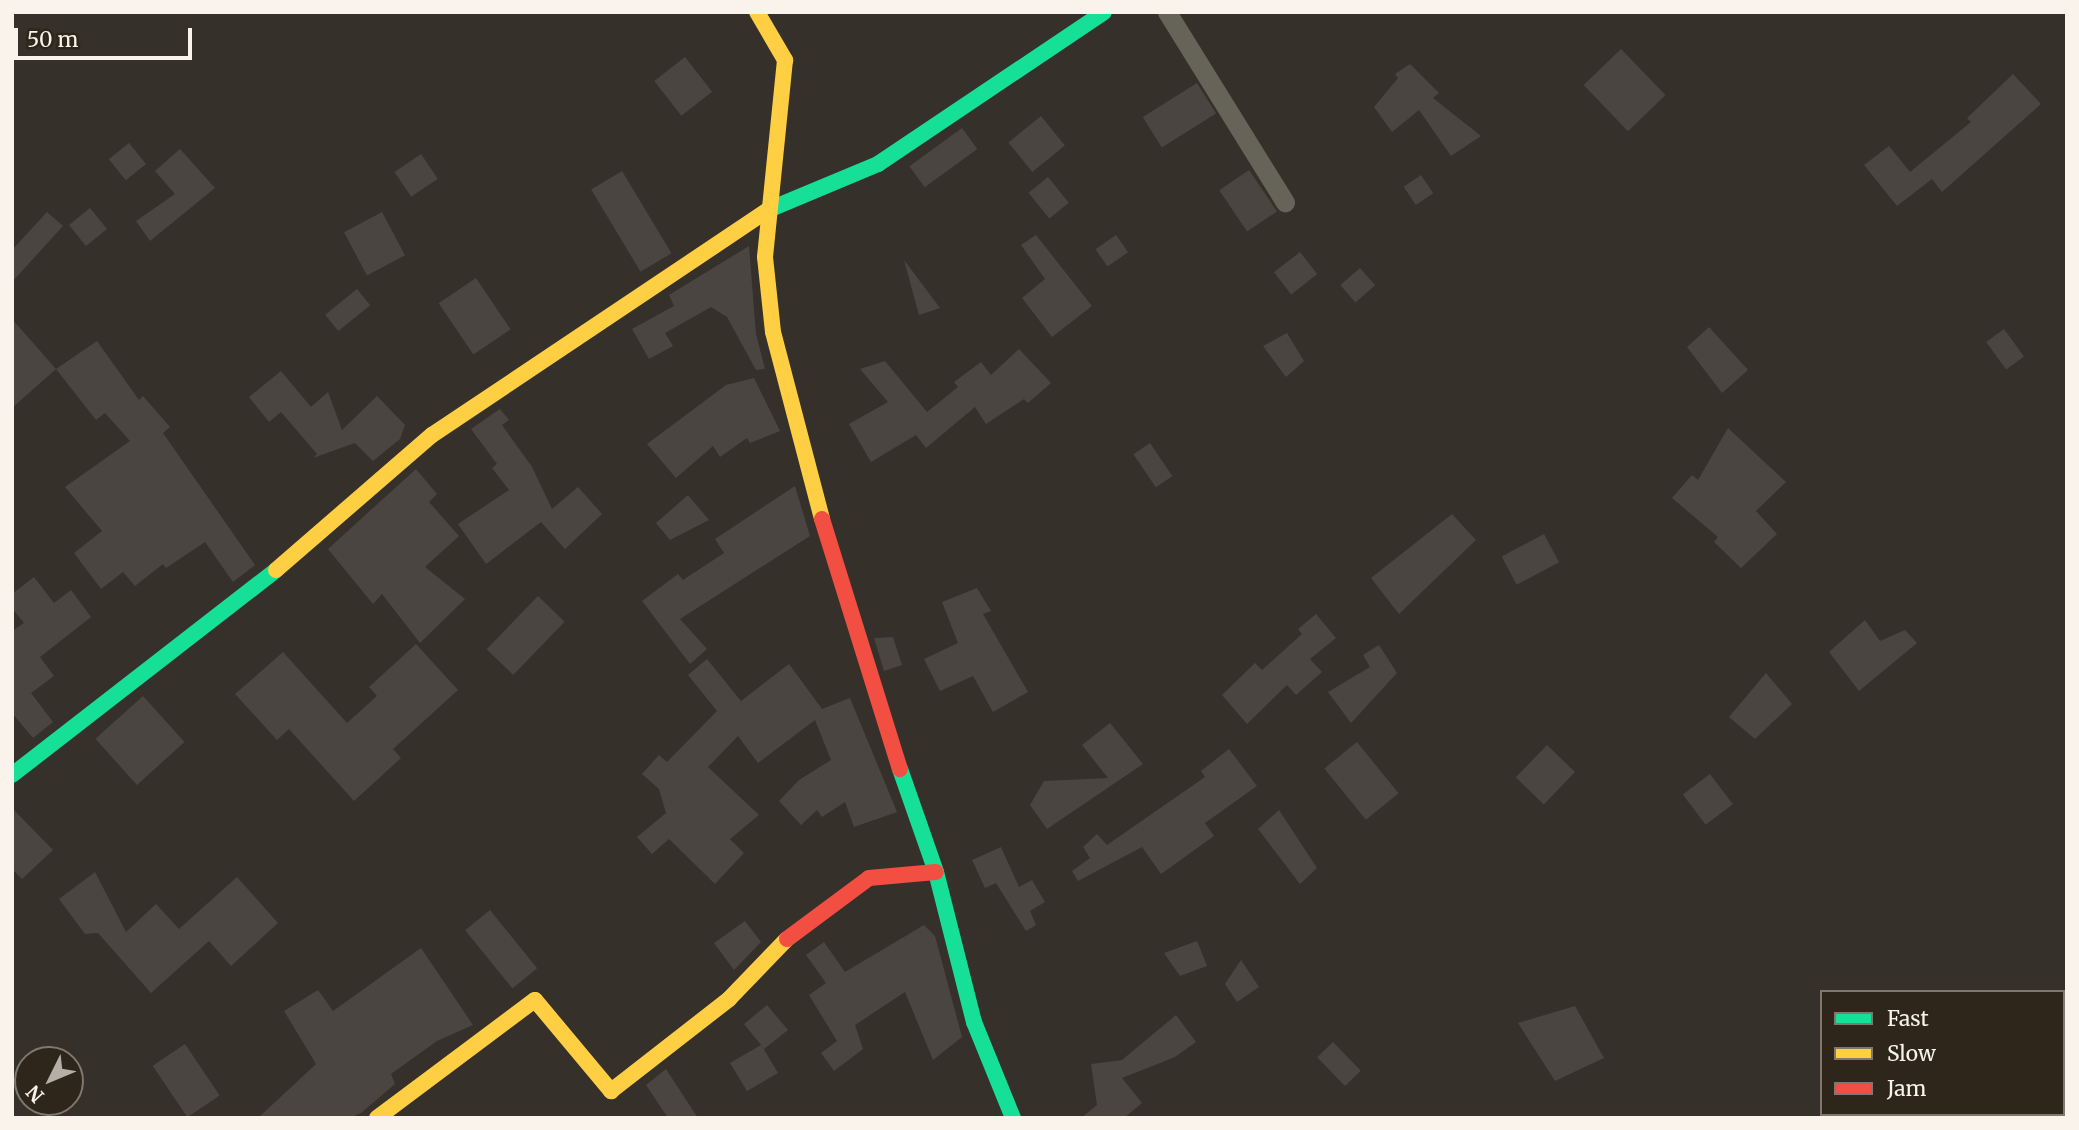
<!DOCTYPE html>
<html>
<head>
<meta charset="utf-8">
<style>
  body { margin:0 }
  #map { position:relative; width:2079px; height:1130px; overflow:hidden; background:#35302a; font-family:Merriweather,serif }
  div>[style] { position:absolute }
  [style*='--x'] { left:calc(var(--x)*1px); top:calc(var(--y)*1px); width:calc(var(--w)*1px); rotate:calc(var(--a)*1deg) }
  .building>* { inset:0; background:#4a4541; transform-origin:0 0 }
  .street>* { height:19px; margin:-9.5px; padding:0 9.5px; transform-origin:9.5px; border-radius:9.5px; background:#666359 }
  .fast>* { height:16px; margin:-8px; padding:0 8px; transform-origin:8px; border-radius:8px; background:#16e098 }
  .slow>* { height:16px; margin:-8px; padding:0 8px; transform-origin:8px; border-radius:8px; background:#ffcf43 }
  .jam>* { height:16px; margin:-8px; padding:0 8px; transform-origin:8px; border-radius:8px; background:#f24e42 }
  span { translate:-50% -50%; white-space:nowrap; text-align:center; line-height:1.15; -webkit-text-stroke:5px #2f261b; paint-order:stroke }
  .frame { position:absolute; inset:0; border:14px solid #faf3ec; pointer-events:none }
  .legend { position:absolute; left:1820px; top:990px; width:245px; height:126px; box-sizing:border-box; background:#2f261b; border:2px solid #80786f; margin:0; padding:9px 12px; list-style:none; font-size:21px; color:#faf3ec }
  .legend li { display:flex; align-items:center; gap:14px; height:35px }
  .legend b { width:35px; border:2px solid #80786f }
  .north { position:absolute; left:14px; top:1046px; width:70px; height:70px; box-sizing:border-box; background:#2f261b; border:2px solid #80786f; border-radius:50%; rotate:227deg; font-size:19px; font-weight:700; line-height:28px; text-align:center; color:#faf3ec }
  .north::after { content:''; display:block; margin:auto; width:24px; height:32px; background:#b5afa8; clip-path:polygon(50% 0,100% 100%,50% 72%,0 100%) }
  .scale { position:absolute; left:14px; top:28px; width:178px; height:32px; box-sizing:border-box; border:4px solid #faf3ec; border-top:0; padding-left:9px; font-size:21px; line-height:24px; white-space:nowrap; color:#faf3ec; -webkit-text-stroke:5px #2f261b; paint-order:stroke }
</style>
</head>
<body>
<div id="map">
  <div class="building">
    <div style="left:1621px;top:49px;width:64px;height:52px;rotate:46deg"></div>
    <div style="left:685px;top:57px;width:44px;height:39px;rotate:52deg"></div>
    <div style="clip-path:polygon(1410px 64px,1439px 93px,1433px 98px,1481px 136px,1451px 156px,1419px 110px,1392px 132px,1374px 107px,1398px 78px,1395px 74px)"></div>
    <div style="clip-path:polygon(2013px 74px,2041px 104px,1942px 192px,1932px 179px,1897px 206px,1864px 165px,1889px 146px,1910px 172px,1971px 122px,1967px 118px)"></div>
    <div style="left:1197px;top:83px;width:36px;height:64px;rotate:58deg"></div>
    <div style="left:1041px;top:116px;width:38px;height:42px;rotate:51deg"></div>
    <div style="left:962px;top:128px;width:26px;height:65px;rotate:54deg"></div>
    <div style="left:129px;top:143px;width:27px;height:26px;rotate:51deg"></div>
    <div style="clip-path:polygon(180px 149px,215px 188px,150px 241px,136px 221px,175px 194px,155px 171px)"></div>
    <div style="left:421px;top:154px;width:30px;height:32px;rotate:56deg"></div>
    <div style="left:1249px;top:170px;width:50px;height:36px;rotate:56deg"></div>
    <div style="left:622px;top:171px;width:96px;height:36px;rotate:59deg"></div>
    <div style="left:1421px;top:175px;width:22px;height:21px;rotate:56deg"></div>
    <div style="left:1048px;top:177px;width:33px;height:25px;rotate:51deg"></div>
    <div style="left:90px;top:208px;width:27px;height:27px;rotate:51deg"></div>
    <div style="clip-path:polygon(47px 212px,63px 226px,12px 282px,12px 250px)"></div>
    <div style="left:382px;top:212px;width:49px;height:43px;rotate:62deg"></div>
    <div style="clip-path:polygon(1036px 235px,1092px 306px,1052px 337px,1022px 298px,1045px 279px,1021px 245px)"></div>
    <div style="left:1116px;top:235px;width:21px;height:25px;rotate:55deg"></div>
    <div style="clip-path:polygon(749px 246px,756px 334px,765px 369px,756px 370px,727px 317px,711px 307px,665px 333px,673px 346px,649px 359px,632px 329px,674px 306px,669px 295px)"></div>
    <div style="left:1300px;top:252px;width:28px;height:33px;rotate:52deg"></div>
    <div style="clip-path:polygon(904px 260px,940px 308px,919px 315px)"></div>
    <div style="left:1360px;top:268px;width:23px;height:26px;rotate:49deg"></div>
    <div style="left:476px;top:278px;width:62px;height:45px;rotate:56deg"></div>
    <div style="left:357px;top:289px;width:21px;height:41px;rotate:51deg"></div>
    <div style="clip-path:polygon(12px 319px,56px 369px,12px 408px)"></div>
    <div style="clip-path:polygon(1709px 327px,1748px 370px,1722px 393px,1687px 347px)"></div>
    <div style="left:2004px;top:329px;width:34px;height:22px;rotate:54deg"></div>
    <div style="clip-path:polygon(1287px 333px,1304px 361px,1286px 377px,1263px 346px)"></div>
    <div style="clip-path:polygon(97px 341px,139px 400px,143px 396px,170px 427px,163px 433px,255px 565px,233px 582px,205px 542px,166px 568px,163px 564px,135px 586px,123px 572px,101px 589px,74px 553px,102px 531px,65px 487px,130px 441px,105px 413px,96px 420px,56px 369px)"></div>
    <div style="clip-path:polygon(1019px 349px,1051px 383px,1028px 403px,1024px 399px,986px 424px,975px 407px,926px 448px,916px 435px,871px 462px,849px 424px,888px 402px,860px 369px,885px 361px,927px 412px,958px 387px,954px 382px,981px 362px,991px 375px)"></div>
    <div style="clip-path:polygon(281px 371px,311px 407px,328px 392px,342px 430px,377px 396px,405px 425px,400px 439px,373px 461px,355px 443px,313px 458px,317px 454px,281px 412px,269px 422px,249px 397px)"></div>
    <div style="clip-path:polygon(754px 378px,780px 431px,750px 443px,747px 438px,720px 457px,713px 446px,676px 478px,647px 444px,726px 385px)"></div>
    <div style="clip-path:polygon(500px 409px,509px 420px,502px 425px,532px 467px,552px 509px,578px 487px,602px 514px,565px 549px,541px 522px,486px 564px,458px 524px,509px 490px,492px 468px,497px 464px,471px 429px)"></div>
    <div style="clip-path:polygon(1728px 428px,1786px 482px,1756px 511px,1777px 534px,1741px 568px,1714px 542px,1718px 537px,1672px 498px,1692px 475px,1698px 480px)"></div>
    <div style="left:1150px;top:443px;width:40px;height:20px;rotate:56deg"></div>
    <div style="clip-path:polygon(416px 469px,437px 494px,429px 502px,459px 536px,425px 567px,465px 599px,420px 643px,382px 594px,373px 604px,328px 549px)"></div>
    <div style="clip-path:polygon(795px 486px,810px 536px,680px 619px,707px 649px,690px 664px,642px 601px,678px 574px,683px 580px,724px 553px,715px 539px)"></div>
    <div style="clip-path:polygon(688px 495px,709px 520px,670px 540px,656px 523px)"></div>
    <div style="clip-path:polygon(1452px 514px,1476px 540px,1399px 614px,1371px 578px)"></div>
    <div style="left:1544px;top:534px;width:32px;height:48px;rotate:62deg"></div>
    <div style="clip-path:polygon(34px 577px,54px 603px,71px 590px,91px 617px,40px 657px,54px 676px,31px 693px,53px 722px,33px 738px,12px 713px,12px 631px,24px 623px,12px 608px,12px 594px)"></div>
    <div style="clip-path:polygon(977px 588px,991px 611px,983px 614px,1028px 692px,993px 712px,973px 676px,940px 691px,924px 659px,958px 643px,942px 602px)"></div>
    <div style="left:538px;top:596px;width:37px;height:74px;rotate:44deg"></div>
    <div style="clip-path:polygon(1316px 614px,1336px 638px,1310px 659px,1322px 672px,1296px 695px,1287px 685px,1247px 724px,1222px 695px,1255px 663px,1262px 670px,1302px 634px,1298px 629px)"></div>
    <div style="clip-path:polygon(1865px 620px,1880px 641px,1905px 630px,1917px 643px,1859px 691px,1829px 652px)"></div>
    <div style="clip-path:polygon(893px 637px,902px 665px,884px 671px,874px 638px)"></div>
    <div style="clip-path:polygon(416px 644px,458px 690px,393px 749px,401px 758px,354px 801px,289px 729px,277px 740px,235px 694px,283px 652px,347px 723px,377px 696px,369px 687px)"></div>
    <div style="clip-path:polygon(1379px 645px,1397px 673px,1351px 723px,1328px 692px,1370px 667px,1363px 655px)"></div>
    <div style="clip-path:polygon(707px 659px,741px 701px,789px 664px,822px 709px,850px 698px,897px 812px,854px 827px,845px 802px,822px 817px,817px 810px,801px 825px,779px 801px,799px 780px,831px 760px,815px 720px,758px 763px,738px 736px,708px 767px,759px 815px,730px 839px,744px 853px,715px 884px,669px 839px,652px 854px,637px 837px,666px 813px,659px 789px,642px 774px,659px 755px,667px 762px,717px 711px,688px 675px)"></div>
    <div style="clip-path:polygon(1766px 673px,1792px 704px,1755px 739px,1729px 717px)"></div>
    <div style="left:143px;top:696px;width:62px;height:64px;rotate:48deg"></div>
    <div style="clip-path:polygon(1110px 723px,1143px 764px,1047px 829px,1030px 805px,1044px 781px,1108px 778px,1082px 745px)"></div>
    <div style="left:1357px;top:742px;width:66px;height:42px;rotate:51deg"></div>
    <div style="left:1547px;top:745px;width:39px;height:45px;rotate:44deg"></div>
    <div style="clip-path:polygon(1229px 749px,1257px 786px,1205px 823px,1214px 836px,1161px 874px,1142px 847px,1078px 881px,1072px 871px,1090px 858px,1083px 847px,1097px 834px,1107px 845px,1205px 777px,1201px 771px)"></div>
    <div style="left:1710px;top:774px;width:38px;height:34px;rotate:53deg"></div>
    <div style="clip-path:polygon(12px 808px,53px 850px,22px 879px,12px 869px)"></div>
    <div style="clip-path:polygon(1279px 810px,1317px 868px,1300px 884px,1258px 829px)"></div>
    <div style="clip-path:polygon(1001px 847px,1019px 887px,1032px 880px,1045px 902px,1030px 911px,1036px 925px,1026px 931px,996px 883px,985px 888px,972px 860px)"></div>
    <div style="clip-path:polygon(95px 872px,126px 932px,156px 904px,179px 929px,237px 877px,278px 923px,231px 966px,209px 941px,151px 993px,98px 933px,85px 934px,59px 899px)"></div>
    <div style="left:490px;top:910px;width:75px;height:32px;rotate:51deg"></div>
    <div style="clip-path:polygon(745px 921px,761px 942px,734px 970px,714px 943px)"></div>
    <div style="clip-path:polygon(924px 925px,935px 936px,962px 1037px,933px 1060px,905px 992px,855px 1025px,863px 1049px,834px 1071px,821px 1053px,837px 1041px,809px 995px,826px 983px,806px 955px,824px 942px,845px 972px)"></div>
    <div style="clip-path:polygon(1197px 941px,1207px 966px,1180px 976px,1164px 953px)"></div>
    <div style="clip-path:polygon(421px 948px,473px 1025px,437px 1041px,391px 1074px,395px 1084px,361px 1113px,349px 1118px,258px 1118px,316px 1064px,284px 1011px,318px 990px,333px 1011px)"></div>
    <div style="clip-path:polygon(1241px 960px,1259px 987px,1237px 1002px,1225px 984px)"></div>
    <div style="clip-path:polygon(767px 1005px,788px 1030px,764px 1049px,762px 1046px,778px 1073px,747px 1091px,730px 1063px,761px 1045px,744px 1024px)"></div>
    <div style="clip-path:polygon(1575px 1006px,1604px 1058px,1555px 1081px,1518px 1023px)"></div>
    <div style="clip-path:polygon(1176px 1015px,1196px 1042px,1175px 1057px,1122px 1078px,1142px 1103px,1124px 1118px,1081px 1118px,1097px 1105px,1091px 1064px,1122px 1060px)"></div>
    <div style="left:1333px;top:1042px;width:40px;height:22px;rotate:46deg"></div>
    <div style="left:185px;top:1044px;width:62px;height:39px;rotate:56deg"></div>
    <div style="clip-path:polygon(666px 1069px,698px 1118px,668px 1118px,646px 1085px)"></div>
  </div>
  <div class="street">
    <div style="--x:1167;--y:12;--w:224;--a:58.2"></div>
  </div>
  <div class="fast">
    <div style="--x:768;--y:210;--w:119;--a:-22.7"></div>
    <div style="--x:878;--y:164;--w:272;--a:-33.9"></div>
    <div style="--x:900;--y:769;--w:109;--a:70.7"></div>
    <div style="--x:936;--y:872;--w:155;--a:75.8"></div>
    <div style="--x:974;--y:1022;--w:104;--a:67.9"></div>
    <div style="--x:12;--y:775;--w:334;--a:-37.8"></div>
  </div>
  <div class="slow">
    <div style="--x:757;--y:12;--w:56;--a:59.7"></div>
    <div style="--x:785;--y:60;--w:198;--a:95.8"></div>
    <div style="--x:765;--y:257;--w:75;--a:83.9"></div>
    <div style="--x:773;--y:332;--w:193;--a:75.3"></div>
    <div style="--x:276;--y:570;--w:206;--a:-40.9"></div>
    <div style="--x:432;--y:435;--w:404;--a:-33.8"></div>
    <div style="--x:377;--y:1118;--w:197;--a:-36.8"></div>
    <div style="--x:535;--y:1000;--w:119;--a:50.1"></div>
    <div style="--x:611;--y:1091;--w:150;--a:-37.9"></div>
    <div style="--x:729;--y:999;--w:83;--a:-46"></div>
  </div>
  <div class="jam">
    <div style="--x:822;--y:519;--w:262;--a:72.7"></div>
    <div style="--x:787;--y:939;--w:102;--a:-36.6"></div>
    <div style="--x:869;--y:878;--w:67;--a:-5.1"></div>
  </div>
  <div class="frame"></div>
  <ul class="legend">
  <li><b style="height:9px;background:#16e098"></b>Fast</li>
  <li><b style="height:9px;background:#ffcf43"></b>Slow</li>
  <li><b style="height:9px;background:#f24e42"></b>Jam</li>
  </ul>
  <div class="north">N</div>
  <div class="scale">50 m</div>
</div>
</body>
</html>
